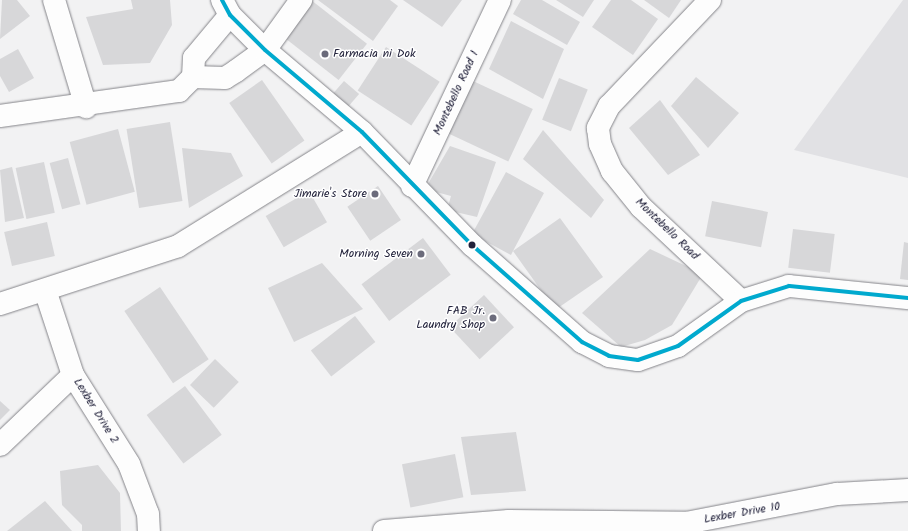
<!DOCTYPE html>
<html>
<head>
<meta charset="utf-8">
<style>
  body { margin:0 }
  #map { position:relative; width:908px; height:531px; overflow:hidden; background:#f2f2f3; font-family:Kalam,sans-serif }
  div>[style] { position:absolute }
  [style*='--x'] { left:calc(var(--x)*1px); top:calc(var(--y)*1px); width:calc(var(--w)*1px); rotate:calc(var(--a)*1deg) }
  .green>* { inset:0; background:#e1e1e4 }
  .building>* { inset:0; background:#d7d7d9; transform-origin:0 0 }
  .roads { filter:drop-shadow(0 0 1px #848489) drop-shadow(0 0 1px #848489) }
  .minor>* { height:22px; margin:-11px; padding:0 11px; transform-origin:11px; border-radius:11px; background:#fdfdfd }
  .secondary>* { height:22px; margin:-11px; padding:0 11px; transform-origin:11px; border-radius:11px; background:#fdfdfd }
  .bus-1>* { height:4px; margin:-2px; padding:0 2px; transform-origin:2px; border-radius:2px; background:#00a9ce }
  .dots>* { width:11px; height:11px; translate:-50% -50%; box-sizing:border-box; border:2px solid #fff; border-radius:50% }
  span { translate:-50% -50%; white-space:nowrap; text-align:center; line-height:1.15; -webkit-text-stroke:3px #fff; paint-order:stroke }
  .poi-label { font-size:12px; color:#22223b }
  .left { translate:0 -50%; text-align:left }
  .right { translate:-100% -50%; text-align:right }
  .street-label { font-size:12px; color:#22223b }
</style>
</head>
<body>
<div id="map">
  <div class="green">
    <div style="clip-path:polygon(903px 0,908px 0,908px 178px,794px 150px)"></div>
  </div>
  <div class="building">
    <div style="clip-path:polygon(2px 0,17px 0,30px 16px,0 39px)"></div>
    <div style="clip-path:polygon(131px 0,170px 0,172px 25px,150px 63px,103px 65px,86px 17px,133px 9px)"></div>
    <div style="left:311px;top:0;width:71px;height:46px;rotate:38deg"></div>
    <div style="clip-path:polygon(318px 0,390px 0,398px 6px,373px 41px)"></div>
    <div style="clip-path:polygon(403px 0,462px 0,442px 27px)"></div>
    <div style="clip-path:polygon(521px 0,542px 0,580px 22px,567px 45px,513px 14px)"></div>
    <div style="clip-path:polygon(556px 0,594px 0,583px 17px)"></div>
    <div style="clip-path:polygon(611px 0,631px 0,658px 19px,633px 55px,592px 27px)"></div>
    <div style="clip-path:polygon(644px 0,681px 0,669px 18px)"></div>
    <div style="clip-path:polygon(511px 21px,564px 49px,543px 99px,489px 69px)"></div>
    <div style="left:386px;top:47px;width:64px;height:52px;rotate:33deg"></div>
    <div style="clip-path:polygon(18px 49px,34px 78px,9px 92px,0 76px,0 59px)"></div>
    <div style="clip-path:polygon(696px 77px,739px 113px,708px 148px,671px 106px)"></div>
    <div style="left:559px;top:78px;width:31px;height:45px;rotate:22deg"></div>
    <div style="left:262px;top:80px;width:74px;height:40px;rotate:55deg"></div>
    <div style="left:344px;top:81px;width:20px;height:21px;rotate:41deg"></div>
    <div style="left:473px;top:81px;width:66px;height:58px;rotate:25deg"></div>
    <div style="clip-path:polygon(660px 100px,700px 155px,668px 175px,629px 128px)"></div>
    <div style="left:170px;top:122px;width:80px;height:44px;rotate:81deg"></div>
    <div style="left:118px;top:129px;width:65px;height:50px;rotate:75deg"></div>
    <div style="clip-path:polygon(543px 130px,604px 200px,591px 218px,523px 159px)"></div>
    <div style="clip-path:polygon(450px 146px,496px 162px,477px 217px,447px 210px,451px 196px,425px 189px)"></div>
    <div style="clip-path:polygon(182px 148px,231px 153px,243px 176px,189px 208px)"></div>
    <div style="left:68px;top:158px;width:48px;height:19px;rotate:75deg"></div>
    <div style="left:44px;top:162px;width:52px;height:29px;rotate:78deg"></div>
    <div style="clip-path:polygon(12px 167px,24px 218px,5px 222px,0 170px)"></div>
    <div style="clip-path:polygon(506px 172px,544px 193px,513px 251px,560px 218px,603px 277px,555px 310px,513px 251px,511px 255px,472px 234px)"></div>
    <div style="left:378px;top:186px;width:41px;height:37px;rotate:56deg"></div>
    <div style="left:309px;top:191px;width:36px;height:50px;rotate:60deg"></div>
    <div style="left:712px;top:201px;width:57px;height:36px;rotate:11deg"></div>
    <div style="left:47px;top:222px;width:35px;height:44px;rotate:77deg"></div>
    <div style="left:793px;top:229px;width:42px;height:39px;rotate:7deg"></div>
    <div style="left:423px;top:238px;width:46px;height:77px;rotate:53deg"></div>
    <div style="clip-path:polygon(904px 242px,908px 243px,908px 280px,900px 279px)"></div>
    <div style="clip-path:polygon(650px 249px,703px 274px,672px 325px,645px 340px,621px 347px,582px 313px)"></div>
    <div style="clip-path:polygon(322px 263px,363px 309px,294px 342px,268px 288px)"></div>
    <div style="left:160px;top:287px;width:87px;height:43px;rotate:56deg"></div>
    <div style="left:484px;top:295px;width:44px;height:47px;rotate:47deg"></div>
    <div style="left:355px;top:316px;width:33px;height:56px;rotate:52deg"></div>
    <div style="left:215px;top:359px;width:33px;height:36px;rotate:44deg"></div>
    <div style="left:185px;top:386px;width:61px;height:48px;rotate:53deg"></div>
    <div style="clip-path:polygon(0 401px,10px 410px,0 420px)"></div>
    <div style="clip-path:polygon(516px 432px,526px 491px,471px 495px,461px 437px)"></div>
    <div style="left:455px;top:454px;width:44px;height:54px;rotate:79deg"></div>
    <div style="clip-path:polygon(98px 465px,120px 493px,121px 531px,82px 531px,82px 525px,62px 505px,60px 471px)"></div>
    <div style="clip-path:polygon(45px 501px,72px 531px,7px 531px)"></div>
  </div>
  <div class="roads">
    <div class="minor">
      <div style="--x:54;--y:0;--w:112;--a:73.3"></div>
      <div style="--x:710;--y:0;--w:146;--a:133.6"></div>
      <div style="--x:609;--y:106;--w:25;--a:117"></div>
      <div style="--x:598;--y:128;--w:16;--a:83"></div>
      <div style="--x:600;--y:144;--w:30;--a:66"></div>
      <div style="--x:612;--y:171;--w:46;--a:51.1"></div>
      <div style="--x:641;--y:207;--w:137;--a:43.2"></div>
      <div style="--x:193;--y:77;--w:32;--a:2"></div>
      <div style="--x:225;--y:78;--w:13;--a:-32"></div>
      <div style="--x:236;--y:71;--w:36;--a:-36"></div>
      <div style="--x:265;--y:50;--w:62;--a:-54.2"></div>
      <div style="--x:0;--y:116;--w:181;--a:-8"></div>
      <div style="--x:179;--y:91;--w:20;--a:-45"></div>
      <div style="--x:193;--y:77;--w:19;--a:-87"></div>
      <div style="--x:194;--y:58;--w:56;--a:-50.1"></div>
      <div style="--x:412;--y:186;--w:206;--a:-64.7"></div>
      <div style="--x:45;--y:290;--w:89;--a:71.8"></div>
      <div style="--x:73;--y:375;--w:105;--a:57.8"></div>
      <div style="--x:129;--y:464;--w:53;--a:69.2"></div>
      <div style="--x:148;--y:514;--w:17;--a:87"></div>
      <div style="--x:0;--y:445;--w:101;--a:-43.8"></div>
      <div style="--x:384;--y:531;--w:125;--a:-4.6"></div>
      <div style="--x:509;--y:521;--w:177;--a:0.6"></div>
      <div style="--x:686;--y:523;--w:154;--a:-10.9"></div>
      <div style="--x:837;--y:494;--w:71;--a:-3.2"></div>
    </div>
    <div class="secondary">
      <div style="--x:222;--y:0;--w:17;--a:62"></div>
      <div style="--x:230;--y:15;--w:49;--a:45"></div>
      <div style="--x:265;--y:50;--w:127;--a:40.2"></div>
      <div style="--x:362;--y:132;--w:158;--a:45.8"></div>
      <div style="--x:472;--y:245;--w:147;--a:41.4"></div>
      <div style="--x:582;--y:342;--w:30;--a:27"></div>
      <div style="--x:609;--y:356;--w:29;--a:8"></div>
      <div style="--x:638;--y:360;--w:42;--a:-19.3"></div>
      <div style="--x:678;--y:346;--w:77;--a:-35.5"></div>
      <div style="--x:741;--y:301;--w:50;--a:-17.4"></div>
      <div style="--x:789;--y:286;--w:120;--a:5.8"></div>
      <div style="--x:0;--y:304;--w:187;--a:-18"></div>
      <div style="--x:178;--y:246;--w:216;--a:-31.8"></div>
    </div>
  </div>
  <div class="bus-1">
    <div style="--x:222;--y:0;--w:17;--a:62"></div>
    <div style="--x:230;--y:15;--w:49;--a:45"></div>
    <div style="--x:265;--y:50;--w:127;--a:40.2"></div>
    <div style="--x:362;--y:132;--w:158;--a:45.8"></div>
    <div style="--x:472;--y:245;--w:147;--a:41.4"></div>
    <div style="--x:582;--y:342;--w:30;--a:27"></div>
    <div style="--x:609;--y:356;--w:29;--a:8"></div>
    <div style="--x:638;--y:360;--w:42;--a:-19.3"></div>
    <div style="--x:678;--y:346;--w:77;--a:-35.5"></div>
    <div style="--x:741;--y:301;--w:50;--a:-17.4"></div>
    <div style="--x:789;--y:286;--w:120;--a:5.8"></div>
  </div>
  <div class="dots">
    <div style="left:325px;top:54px;background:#6b6b7b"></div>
    <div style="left:375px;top:194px;background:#6b6b7b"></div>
    <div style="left:472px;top:245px;background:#22223b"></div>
    <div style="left:421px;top:254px;background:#6b6b7b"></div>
    <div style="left:493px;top:318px;background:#6b6b7b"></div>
  </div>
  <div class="poi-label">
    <span class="left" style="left:333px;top:54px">Farmacia ni Dok</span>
    <span class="right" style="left:367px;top:194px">Jimarie's Store</span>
    <span class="right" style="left:413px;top:254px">Morning Seven</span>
    <span class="right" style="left:485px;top:318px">FAB Jr.<br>Laundry Shop</span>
  </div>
  <div class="street-label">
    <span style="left:456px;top:93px;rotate:-65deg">Montebello Road 1</span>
    <span style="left:667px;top:229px;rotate:44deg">Montebello Road</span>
    <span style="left:96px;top:411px;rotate:58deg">Lexber Drive 2</span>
    <span style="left:742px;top:513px;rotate:-10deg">Lexber Drive 10</span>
  </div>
</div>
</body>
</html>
